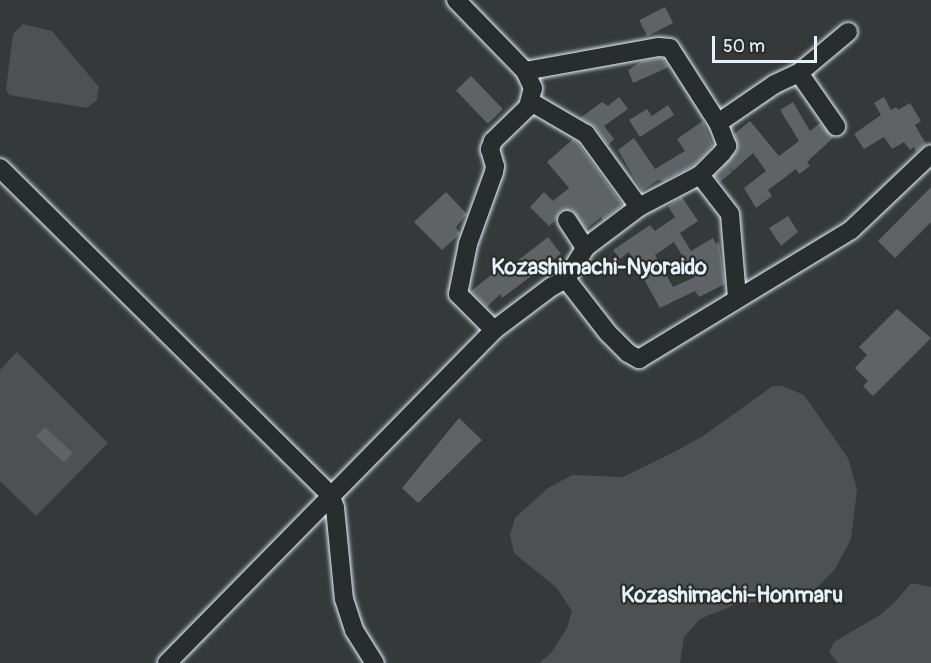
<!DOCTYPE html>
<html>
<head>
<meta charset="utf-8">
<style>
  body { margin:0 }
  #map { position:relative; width:931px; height:663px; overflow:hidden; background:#35393a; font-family:Pangolin,sans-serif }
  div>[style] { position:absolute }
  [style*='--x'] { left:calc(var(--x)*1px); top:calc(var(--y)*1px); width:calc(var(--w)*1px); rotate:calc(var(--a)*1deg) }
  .green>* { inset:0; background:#4d5152 }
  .building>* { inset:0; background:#5f6365; transform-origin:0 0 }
  .roads { filter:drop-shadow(0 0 2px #e8f1f8) drop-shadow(0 0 2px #e8f1f8) }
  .minor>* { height:18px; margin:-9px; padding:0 9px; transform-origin:9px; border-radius:9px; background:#2a2d2e }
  span { translate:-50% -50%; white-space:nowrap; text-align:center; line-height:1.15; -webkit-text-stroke:4.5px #2a2d2e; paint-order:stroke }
  .quarter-label { font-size:22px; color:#e8f1f8; font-weight:700 }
  .scale { position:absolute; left:712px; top:36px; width:105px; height:27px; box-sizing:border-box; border:3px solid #e8f1f8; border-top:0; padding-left:8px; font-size:18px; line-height:21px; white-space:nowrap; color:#e8f1f8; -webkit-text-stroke:4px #2a2d2e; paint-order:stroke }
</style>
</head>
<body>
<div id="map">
  <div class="green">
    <div style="clip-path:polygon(23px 24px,52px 31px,99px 87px,97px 100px,87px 108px,9px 95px,6px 89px,13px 34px)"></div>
    <div style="clip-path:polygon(17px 352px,108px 443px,36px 516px,0 481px,0 370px)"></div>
    <div style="clip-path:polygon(773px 386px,782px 386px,804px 395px,848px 458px,857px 489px,851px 539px,835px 569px,817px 588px,791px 598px,737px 604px,700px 619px,684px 637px,680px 663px,539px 663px,551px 653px,567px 628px,572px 611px,557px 588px,514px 553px,510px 535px,515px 518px,548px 488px,572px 475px,623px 477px,674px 452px,703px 436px)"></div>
    <div style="clip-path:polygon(911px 583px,931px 587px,931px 663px,838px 663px,829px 652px,834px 642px,880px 615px,896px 601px)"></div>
  </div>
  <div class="building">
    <div style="left:665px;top:7px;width:18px;height:29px;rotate:63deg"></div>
    <div style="clip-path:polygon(659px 58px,663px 59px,669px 67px,633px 83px,628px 70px,642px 61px)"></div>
    <div style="left:471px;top:76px;width:46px;height:21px;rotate:46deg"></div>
    <div style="clip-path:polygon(619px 97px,628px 109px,604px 126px,614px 139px,608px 145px,595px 127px,580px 118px,602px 102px,608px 106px)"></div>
    <div style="clip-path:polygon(884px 97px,891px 110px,896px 107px,898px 110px,910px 103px,921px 121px,915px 125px,926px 144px,916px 152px,914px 147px,910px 150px,904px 142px,892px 149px,884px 137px,864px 149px,854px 134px,881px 115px,874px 103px)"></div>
    <div style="clip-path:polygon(793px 102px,810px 131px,820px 123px,834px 137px,807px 162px,810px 166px,799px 174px,796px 169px,768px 190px,772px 196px,756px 208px,744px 188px,766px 171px,753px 153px,733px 171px,730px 167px,732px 172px,720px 182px,715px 176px,736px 152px,738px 147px,734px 134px,750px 121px,779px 156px,799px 141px,780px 110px)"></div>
    <div style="clip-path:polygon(668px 105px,674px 115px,640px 137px,629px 120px,647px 109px,652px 116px)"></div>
    <div style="clip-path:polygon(703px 121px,713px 146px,693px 166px,664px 181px,658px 180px,642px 191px,618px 150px,634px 138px,655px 169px,685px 151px,677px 139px)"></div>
    <div style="clip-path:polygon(573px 139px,578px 143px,623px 205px,603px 220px,601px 217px,586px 229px,572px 210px,560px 211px,556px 220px,549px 226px,530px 207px,544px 192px,553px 201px,569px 188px,547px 162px)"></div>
    <div style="clip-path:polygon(931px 187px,931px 222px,895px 258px,878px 241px)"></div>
    <div style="clip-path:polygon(446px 192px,467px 214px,456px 227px,460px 234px,442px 250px,414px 222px)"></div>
    <div style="clip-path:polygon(evenodd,682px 197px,698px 221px,680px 233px,691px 251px,713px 238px,716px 244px,719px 242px,725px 284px,699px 297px,695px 291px,660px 308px,629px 252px,620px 259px,613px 250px,650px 225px,655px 231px,675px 217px,668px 206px,682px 197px,674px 242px,695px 277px,673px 287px,655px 255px,674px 242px)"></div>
    <div style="clip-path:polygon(788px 216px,798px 232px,781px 246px,769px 228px)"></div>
    <div style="clip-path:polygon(548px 237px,561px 254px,502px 298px,500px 294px,487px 307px,471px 291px,509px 261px,512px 265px)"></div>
    <div style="clip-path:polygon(897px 309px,931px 338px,873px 396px,863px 386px,868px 381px,855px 368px,867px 355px,859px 347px)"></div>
    <div style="clip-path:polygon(459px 418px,482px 440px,418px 503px,402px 488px)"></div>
    <div style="left:45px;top:427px;width:38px;height:13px;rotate:43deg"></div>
  </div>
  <div class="roads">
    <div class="minor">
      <div style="--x:456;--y:0;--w:99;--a:45.8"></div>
      <div style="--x:525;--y:71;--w:19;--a:65"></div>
      <div style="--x:533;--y:88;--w:20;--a:105"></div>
      <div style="--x:528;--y:107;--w:49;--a:135.8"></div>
      <div style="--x:493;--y:141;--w:9;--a:111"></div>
      <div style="--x:490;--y:149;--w:18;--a:74"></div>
      <div style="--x:495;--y:166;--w:6;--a:99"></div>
      <div style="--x:494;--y:172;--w:77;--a:109.9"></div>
      <div style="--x:468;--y:244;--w:51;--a:101.3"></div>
      <div style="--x:458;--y:294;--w:51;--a:45"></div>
      <div style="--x:525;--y:71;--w:136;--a:-10.2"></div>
      <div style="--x:659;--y:47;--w:11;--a:5"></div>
      <div style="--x:670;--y:48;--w:89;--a:57.4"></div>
      <div style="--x:799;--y:73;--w:65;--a:55.1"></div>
      <div style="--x:531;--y:102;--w:64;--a:30.2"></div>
      <div style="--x:586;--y:134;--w:90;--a:54"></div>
      <div style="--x:0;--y:168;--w:464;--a:44.7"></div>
      <div style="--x:330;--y:494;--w:15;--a:70"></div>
      <div style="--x:335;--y:508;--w:91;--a:84.4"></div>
      <div style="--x:344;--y:599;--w:33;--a:72"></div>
      <div style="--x:354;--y:630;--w:39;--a:58"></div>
      <div style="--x:700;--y:175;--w:49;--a:52.4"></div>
      <div style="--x:730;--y:214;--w:84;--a:85.2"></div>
      <div style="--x:567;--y:220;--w:33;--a:57"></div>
      <div style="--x:566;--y:279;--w:38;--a:-58"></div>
      <div style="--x:586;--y:247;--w:66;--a:-37"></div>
      <div style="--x:639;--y:207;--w:69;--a:-27.7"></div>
      <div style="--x:700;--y:175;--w:31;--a:-45"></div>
      <div style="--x:722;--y:153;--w:9;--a:-54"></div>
      <div style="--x:727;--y:146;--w:25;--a:-111"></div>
      <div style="--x:718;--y:123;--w:69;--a:-34.4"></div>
      <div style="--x:775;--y:84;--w:26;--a:-25"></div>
      <div style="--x:799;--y:73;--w:64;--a:-39.9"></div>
      <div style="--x:167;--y:663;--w:467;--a:-45.5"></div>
      <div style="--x:494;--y:330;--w:71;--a:-37"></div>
      <div style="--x:551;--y:287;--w:17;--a:-28"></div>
      <div style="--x:566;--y:279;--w:68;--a:52.1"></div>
      <div style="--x:608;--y:333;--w:28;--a:45"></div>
      <div style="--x:628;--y:353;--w:13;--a:29"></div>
      <div style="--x:639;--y:359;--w:248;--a:-31.3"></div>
      <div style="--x:851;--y:230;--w:110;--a:-43.5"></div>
    </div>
  </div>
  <div class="quarter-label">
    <span style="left:599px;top:268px">Kozashimachi-Nyoraido</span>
    <span style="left:732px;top:596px">Kozashimachi-Honmaru</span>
  </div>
  <div class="scale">50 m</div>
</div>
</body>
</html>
